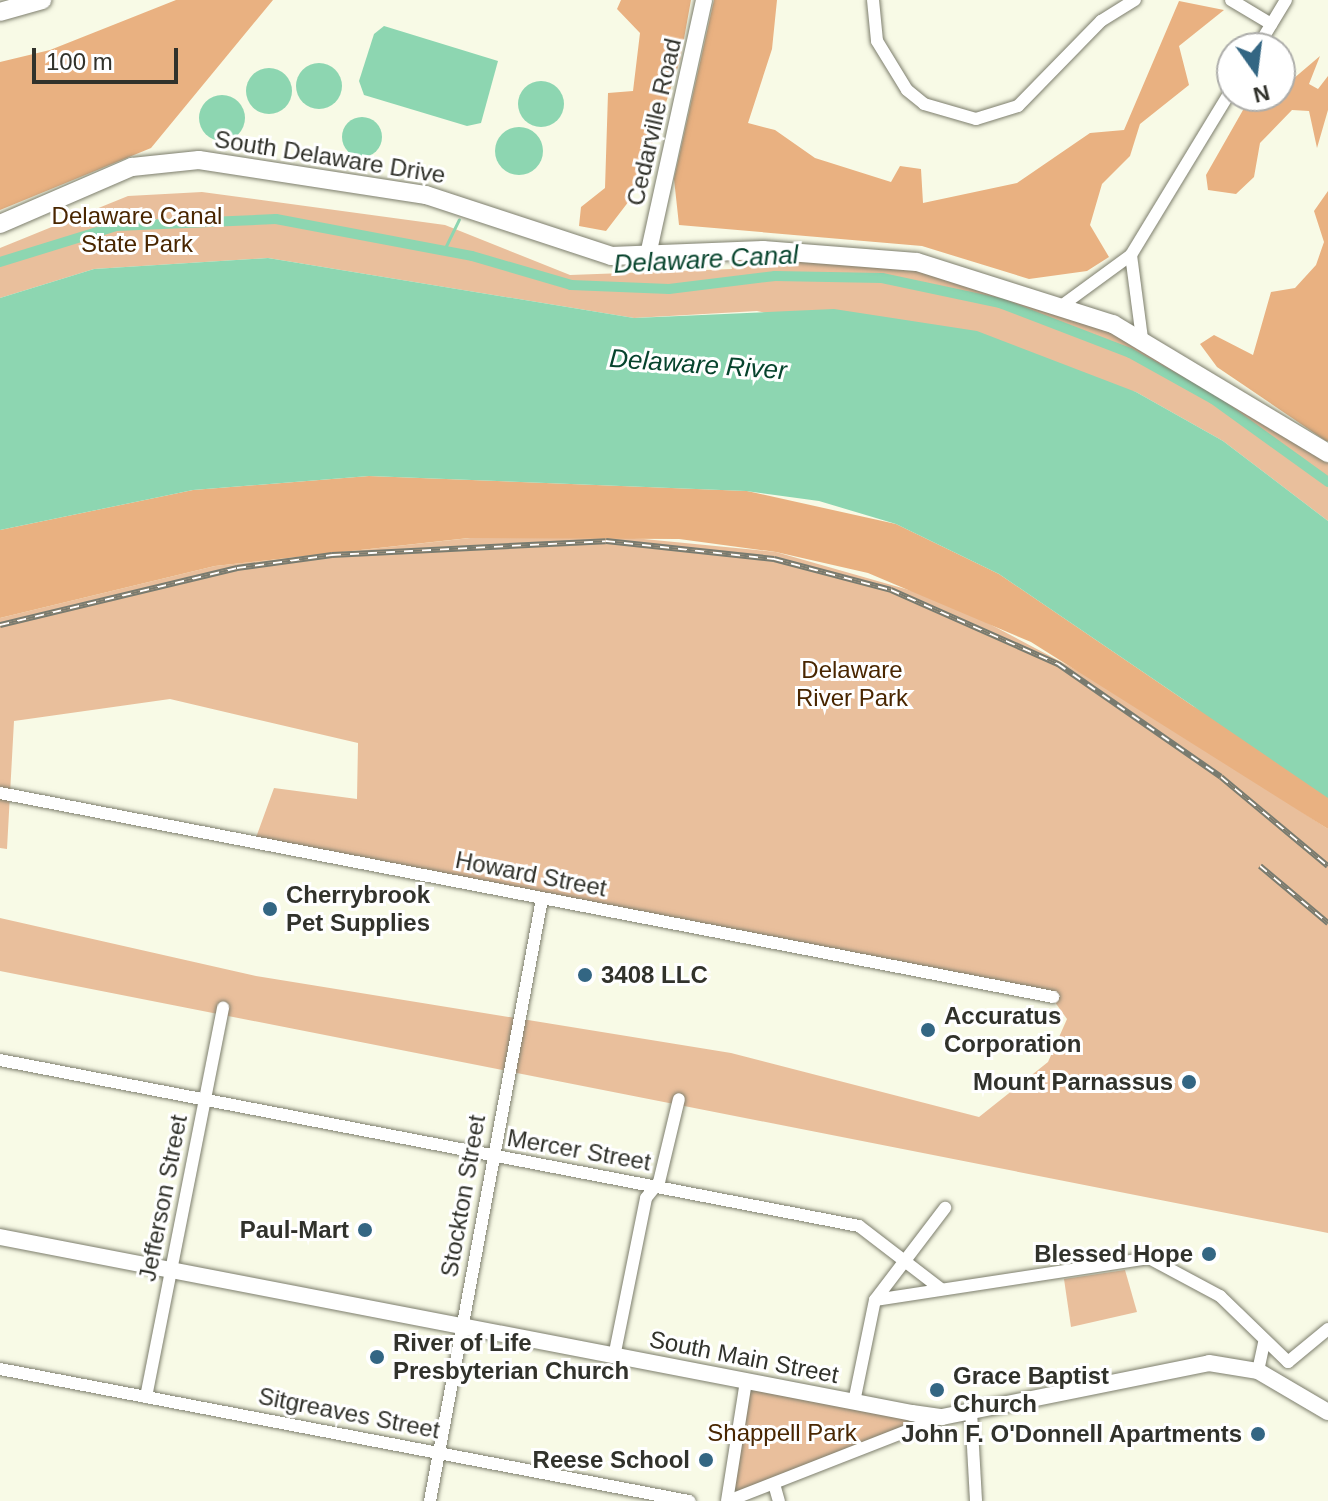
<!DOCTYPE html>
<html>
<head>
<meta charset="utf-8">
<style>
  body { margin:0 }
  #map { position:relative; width:1328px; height:1501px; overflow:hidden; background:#f8fae6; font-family:Helvetica,sans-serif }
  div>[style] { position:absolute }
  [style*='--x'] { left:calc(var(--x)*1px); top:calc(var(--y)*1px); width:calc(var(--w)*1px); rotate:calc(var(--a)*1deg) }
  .green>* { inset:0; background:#e9bf9c }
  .forest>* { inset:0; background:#e9b181 }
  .water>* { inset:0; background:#8dd6b1 }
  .round { border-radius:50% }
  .stream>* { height:3px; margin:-1.5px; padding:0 1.5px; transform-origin:1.5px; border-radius:1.5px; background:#8dd6b1 }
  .canal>* { height:10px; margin:-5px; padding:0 5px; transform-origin:5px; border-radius:5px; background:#8dd6b1 }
  .roads { filter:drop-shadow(0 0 2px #7d7e6d) drop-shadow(0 0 2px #7d7e6d) }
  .minor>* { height:12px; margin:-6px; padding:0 6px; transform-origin:6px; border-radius:6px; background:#fff }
  .major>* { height:16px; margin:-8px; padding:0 8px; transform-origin:8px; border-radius:8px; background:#fff }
  .highway>* { height:18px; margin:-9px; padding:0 9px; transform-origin:9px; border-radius:9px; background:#fff }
  .rail>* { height:6px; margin-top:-3px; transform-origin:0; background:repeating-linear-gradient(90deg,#fff 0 9px,#797b6f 0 18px); box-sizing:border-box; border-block:2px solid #797b6f }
  .dots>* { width:22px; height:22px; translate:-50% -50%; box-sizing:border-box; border:4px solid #fff; border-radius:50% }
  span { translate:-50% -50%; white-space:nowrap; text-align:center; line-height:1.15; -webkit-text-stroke:6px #fff; paint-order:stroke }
  .street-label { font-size:24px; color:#31322b }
  .park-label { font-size:24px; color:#492600 }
  .poi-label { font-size:24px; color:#31322b; font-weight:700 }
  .left { translate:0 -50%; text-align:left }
  .right { translate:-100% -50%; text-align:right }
  .water-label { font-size:26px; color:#07442d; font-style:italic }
  .north { position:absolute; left:1216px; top:32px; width:80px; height:80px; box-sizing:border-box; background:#fff; border:2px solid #adadaa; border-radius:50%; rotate:166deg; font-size:22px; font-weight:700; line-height:32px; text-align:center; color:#31322b }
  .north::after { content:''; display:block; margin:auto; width:28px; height:36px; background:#336683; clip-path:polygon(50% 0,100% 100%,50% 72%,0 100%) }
  .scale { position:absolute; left:32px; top:48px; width:146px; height:36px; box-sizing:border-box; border:4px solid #31322b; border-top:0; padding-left:10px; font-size:24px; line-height:28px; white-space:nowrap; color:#31322b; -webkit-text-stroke:6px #fff; paint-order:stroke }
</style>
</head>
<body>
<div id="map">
  <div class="green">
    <div style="clip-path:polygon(202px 192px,445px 225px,570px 275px,732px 269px,729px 258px,886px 264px,946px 275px,1143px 344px,1328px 461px,1328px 521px,1223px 441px,1136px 392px,757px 311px,634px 318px,268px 258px,94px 269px,0 298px,0 248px,128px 196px)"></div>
    <div style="clip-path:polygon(603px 535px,776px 552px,944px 600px,1120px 693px,1328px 829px,1328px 1233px,0 971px,0 918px,256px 976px,731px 1053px,979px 1117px,1048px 1062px,1067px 1019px,1047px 991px,254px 843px,274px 788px,357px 799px,358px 743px,170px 699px,14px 721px,7px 849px,0 848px,0 618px,215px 566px,470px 538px)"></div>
    <div style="clip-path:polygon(1125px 1270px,1137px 1312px,1071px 1327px,1064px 1279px)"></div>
    <div style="clip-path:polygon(746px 1381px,942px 1417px,728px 1501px)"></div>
  </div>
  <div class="forest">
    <div style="clip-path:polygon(176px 0,273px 0,151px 148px,0 210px,0 62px,50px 50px)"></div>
    <div style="clip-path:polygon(621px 0,691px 0,680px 61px,650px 150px,629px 201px,606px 231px,579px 226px,581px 207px,605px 188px,608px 93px,633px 91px,640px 33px,617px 9px)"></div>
    <div style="clip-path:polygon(714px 0,777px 0,772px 49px,748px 123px,775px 130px,815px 158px,891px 182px,900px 166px,921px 169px,923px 203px,1017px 183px,1090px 133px,1124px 130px,1179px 1px,1224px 10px,1179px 46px,1189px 85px,1140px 124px,1130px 156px,1102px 184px,1090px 225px,1109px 257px,1087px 271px,1029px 279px,922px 246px,679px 225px,674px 179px)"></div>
    <div style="clip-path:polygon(1320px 56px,1309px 84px,1318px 89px,1328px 76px,1328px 110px,1317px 148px,1309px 111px,1292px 110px,1260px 143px,1254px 177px,1236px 194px,1208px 190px,1206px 175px,1251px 96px,1280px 96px,1280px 74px,1293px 79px)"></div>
    <div style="clip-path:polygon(1328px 191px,1328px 441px,1326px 441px,1217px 367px,1200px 344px,1214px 335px,1253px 355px,1271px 292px,1295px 288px,1316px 265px,1324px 242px,1314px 211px)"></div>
    <div style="clip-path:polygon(369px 476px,747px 491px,896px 524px,999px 574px,1193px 706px,1328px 782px,1328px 829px,1031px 642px,868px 573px,776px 552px,679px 539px,469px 538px,215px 566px,0 618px,0 530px,193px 490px)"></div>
  </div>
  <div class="water">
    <div style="clip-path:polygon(384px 26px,498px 61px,481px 123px,467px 126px,364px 95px,359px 81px,374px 34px)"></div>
    <div class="round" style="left:296px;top:63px;width:46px;height:46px"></div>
    <div class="round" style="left:246px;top:68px;width:46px;height:46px"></div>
    <div class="round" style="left:518px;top:81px;width:46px;height:46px"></div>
    <div class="round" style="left:199px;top:95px;width:46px;height:46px"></div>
    <div class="round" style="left:342px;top:117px;width:40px;height:40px"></div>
    <div class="round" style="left:495px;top:127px;width:48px;height:48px"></div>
    <div style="clip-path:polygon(268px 258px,634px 318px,834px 309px,977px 331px,1136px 392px,1223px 441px,1328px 521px,1328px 798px,999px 574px,896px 524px,819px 501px,746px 491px,369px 476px,193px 490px,0 530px,0 298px,94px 269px)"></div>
  </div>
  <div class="stream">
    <div style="--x:444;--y:250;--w:34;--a:-64"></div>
  </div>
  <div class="canal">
    <div style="--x:0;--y:262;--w:121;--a:-17.2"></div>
    <div style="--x:116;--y:226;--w:160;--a:-2.5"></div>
    <div style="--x:276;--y:219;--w:199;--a:10.7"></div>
    <div style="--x:472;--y:256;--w:103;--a:16.3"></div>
    <div style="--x:571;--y:285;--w:98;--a:2.3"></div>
    <div style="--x:669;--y:289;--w:107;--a:-7"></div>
    <div style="--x:775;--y:276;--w:107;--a:1.1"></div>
    <div style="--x:882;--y:278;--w:121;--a:12"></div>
    <div style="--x:1000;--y:303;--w:139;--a:21"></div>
    <div style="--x:1130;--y:353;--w:95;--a:29"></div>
    <div style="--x:1213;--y:399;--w:142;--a:35.8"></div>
  </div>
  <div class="roads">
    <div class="minor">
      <div style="--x:873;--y:0;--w:41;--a:84.4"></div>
      <div style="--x:877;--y:41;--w:57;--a:58.5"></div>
      <div style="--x:907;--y:90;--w:22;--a:39"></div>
      <div style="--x:924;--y:104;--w:54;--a:16.1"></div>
      <div style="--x:976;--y:119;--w:44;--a:-17.2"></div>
      <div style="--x:1018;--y:106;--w:119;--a:-45.7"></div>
      <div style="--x:1101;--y:21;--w:40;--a:-32"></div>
      <div style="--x:1231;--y:0;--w:47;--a:31"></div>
      <div style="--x:1257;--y:48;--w:56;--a:-58.9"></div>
      <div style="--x:1131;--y:255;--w:84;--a:82.5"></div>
      <div style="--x:1064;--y:304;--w:83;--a:-36.2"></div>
      <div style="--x:1131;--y:255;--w:194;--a:-58.7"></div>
      <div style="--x:0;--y:793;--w:1073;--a:10.96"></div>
      <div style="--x:0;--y:1060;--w:875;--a:10.94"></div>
      <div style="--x:859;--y:1226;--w:103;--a:37.5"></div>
      <div style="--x:875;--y:1300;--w:277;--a:-8.7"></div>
      <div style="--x:1149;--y:1258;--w:81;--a:28.2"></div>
      <div style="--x:1220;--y:1296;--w:95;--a:44.1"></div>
      <div style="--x:1288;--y:1362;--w:52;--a:-39.5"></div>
      <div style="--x:614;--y:1357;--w:162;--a:-78.6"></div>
      <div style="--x:646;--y:1198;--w:21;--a:-51"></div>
      <div style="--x:659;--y:1182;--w:85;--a:-76.5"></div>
      <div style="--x:0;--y:1369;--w:702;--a:10.85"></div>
      <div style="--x:1258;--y:1371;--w:30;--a:-78"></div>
      <div style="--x:146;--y:1397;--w:397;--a:-78.8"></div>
      <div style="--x:854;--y:1402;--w:104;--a:-78.4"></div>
      <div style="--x:875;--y:1300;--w:116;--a:-52.7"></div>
      <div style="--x:971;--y:1411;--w:90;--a:86.8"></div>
      <div style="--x:774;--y:1484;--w:18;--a:74"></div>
      <div style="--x:430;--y:1501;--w:612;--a:-79.46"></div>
      <div style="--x:727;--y:1501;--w:121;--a:-81"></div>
      <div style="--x:728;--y:1501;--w:230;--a:-21.4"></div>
    </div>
    <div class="major">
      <div style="--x:648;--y:255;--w:261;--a:-77.6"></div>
      <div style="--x:0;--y:1237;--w:929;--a:10.92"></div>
      <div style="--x:912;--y:1413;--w:30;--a:8"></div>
      <div style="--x:942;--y:1417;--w:272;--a:-11.4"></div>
      <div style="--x:1209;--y:1363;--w:50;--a:9.3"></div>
      <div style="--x:1258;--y:1371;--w:81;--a:30.4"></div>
    </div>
    <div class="highway">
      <div style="--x:0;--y:12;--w:44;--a:-15.9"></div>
      <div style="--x:0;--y:224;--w:144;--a:-23.4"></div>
      <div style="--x:132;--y:167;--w:67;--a:-6"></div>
      <div style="--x:199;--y:160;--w:230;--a:8.8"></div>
      <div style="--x:426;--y:195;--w:195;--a:18.2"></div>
      <div style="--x:611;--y:256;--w:152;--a:-2.3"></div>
      <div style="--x:763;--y:250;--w:154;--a:4.5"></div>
      <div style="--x:917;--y:262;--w:206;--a:17.6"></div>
      <div style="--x:1113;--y:324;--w:251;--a:31"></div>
    </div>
  </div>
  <div class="rail">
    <div style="--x:0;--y:625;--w:244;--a:-13.5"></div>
    <div style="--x:237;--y:568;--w:96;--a:-7.8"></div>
    <div style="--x:332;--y:555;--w:274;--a:-2.9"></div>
    <div style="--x:606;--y:541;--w:169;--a:6.1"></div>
    <div style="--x:774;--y:559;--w:121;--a:14.8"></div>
    <div style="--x:891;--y:590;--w:183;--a:23.9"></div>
    <div style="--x:1058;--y:664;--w:198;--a:34.7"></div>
    <div style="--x:1221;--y:777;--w:139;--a:39.8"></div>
    <div style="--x:1260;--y:866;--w:89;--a:40"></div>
  </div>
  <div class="dots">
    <div style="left:270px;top:909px;background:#336683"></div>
    <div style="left:585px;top:975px;background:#336683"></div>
    <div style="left:928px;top:1030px;background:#336683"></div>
    <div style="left:1189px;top:1082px;background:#336683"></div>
    <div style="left:365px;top:1230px;background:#336683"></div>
    <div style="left:1209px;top:1254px;background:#336683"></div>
    <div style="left:377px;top:1357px;background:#336683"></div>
    <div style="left:937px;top:1390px;background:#336683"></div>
    <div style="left:1258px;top:1434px;background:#336683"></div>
    <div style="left:706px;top:1460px;background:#336683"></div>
  </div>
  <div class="street-label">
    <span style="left:654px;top:122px;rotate:-77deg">Cedarville Road</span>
    <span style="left:330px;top:157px;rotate:9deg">South Delaware Drive</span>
    <span style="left:531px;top:874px;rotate:11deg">Howard Street</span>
    <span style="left:579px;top:1150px;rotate:10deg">Mercer Street</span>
    <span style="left:463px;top:1196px;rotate:-80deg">Stockton Street</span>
    <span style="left:163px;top:1198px;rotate:-79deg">Jefferson Street</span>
    <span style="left:744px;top:1357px;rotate:11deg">South Main Street</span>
    <span style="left:349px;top:1413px;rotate:11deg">Sitgreaves Street</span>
  </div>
  <div class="park-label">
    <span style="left:137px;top:230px">Delaware Canal<br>State Park</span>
    <span style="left:852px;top:684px">Delaware<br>River Park</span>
    <span style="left:782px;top:1433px">Shappell Park</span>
  </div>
  <div class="poi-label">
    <span class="left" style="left:286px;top:909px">Cherrybrook<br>Pet Supplies</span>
    <span class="left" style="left:601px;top:975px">3408 LLC</span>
    <span class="left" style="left:944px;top:1030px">Accuratus<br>Corporation</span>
    <span class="right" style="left:1173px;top:1082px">Mount Parnassus</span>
    <span class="right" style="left:349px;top:1230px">Paul-Mart</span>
    <span class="right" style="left:1193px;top:1254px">Blessed Hope</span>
    <span class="left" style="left:393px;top:1357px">River of Life<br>Presbyterian Church</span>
    <span class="left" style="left:953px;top:1390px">Grace Baptist<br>Church</span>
    <span class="right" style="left:1242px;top:1434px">John F. O'Donnell Apartments</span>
    <span class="right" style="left:690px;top:1460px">Reese School</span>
  </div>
  <div class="water-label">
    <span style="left:706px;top:260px;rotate:-3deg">Delaware Canal</span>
    <span style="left:698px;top:365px;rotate:4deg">Delaware River</span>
  </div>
  <div class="north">N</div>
  <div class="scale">100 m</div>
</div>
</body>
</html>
